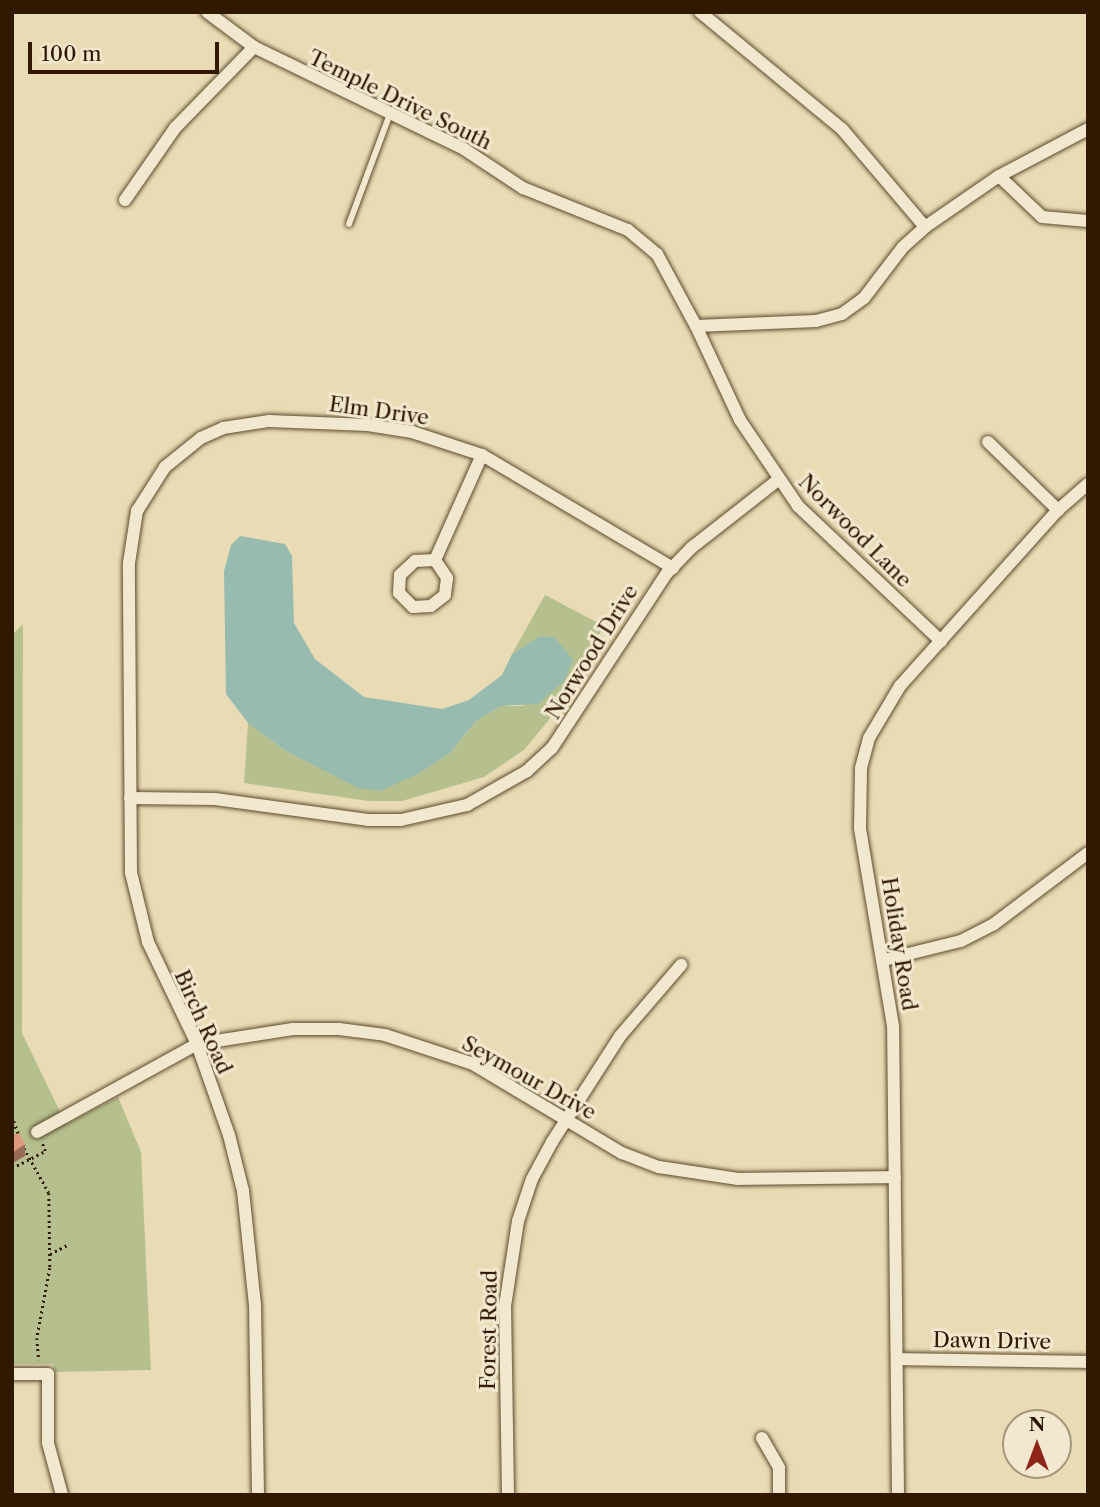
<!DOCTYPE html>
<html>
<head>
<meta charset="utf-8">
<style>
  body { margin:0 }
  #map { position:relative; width:1100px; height:1507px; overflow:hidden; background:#e9dcb5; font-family:"Libre Caslon Text",serif }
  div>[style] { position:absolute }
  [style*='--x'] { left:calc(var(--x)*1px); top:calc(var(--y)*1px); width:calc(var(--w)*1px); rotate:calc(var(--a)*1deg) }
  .green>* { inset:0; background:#b5c08e }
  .water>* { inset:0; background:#97bbaf }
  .path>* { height:2.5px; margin-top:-1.25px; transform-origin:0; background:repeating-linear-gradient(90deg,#301900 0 2px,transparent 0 5.5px) }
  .roads { filter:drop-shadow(0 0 2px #5e4a2d) drop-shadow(0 0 2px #5e4a2d) }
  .lane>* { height:6px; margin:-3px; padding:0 3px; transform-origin:3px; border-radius:3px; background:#f1e8cf }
  .street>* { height:12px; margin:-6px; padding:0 6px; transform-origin:6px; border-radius:6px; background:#f1e8cf }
  .shaded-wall>* { inset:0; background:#9a6b58 }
  .building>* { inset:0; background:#dc997e }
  span { translate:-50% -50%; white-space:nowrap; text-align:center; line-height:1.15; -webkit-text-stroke:6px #f1e8cf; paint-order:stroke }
  .street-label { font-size:21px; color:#301900 }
  .frame { position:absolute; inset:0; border:14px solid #301900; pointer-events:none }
  .north { position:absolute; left:1002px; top:1409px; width:70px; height:70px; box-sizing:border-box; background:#f1e8cf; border:2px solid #a4957c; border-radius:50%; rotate:0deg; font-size:19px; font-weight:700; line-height:28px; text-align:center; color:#301900 }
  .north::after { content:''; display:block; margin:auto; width:24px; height:32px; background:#8f2418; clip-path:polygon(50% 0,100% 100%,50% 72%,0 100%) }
  .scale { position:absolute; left:28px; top:42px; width:191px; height:32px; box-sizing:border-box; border:4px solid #301900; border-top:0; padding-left:9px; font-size:21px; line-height:24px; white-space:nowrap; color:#301900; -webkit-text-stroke:5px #f1e8cf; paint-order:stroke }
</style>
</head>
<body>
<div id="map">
  <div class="green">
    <div style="clip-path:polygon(545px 595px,604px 626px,548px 721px,524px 750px,484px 777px,402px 801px,369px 801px,244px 783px,248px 723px,286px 751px,450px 753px,476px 721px,501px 706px,523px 706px,539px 637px,512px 654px)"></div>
    <div style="clip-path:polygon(23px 624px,22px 1033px,66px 1124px,118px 1097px,141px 1152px,151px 1370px,54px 1372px,53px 1364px,12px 1364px,12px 635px)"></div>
  </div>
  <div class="water">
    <div style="clip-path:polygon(240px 536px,285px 544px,292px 556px,294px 623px,315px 659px,364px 697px,442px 709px,469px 700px,502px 675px,512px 654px,539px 637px,554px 637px,573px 660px,564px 681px,538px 704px,501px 706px,476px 721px,450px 753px,418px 774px,380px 791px,358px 788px,286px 751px,248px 723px,226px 694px,224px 571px,231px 545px)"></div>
  </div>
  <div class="path">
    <div style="--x:12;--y:962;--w:77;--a:90"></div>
    <div style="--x:12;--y:1116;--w:20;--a:70"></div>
    <div style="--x:24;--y:1148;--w:51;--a:60.9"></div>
    <div style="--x:49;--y:1193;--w:75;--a:89.2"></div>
    <div style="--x:50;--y:1268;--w:71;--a:100.5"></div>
    <div style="--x:37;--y:1338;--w:22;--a:85"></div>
    <div style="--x:12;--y:1168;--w:37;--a:-27"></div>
    <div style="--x:45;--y:1151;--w:9;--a:-111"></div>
    <div style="--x:50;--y:1254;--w:19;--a:-28"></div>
  </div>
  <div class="roads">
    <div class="lane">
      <div style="--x:349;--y:224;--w:117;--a:-69.6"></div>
    </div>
    <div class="street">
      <div style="--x:207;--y:12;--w:59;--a:36.7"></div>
      <div style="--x:254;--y:47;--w:233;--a:25.9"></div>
      <div style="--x:464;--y:149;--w:71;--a:33.5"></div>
      <div style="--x:523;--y:188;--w:113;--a:21.8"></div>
      <div style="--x:628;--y:230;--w:38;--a:40"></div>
      <div style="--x:657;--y:254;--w:82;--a:61.6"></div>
      <div style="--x:696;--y:326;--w:120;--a:-2.4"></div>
      <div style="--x:816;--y:321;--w:27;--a:-15"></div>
      <div style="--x:842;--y:314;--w:27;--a:-36"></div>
      <div style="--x:864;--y:298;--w:64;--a:-52.6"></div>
      <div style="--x:903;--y:247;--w:30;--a:-42"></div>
      <div style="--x:925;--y:227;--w:90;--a:-34.6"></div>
      <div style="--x:999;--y:176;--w:101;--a:-27.8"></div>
      <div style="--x:700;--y:12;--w:184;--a:39.5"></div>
      <div style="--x:842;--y:129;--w:128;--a:49.7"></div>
      <div style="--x:999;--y:176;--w:59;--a:43.6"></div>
      <div style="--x:1042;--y:217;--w:46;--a:5"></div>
      <div style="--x:125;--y:200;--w:88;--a:-55.2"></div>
      <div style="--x:175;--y:128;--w:113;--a:-45.7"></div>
      <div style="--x:696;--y:326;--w:104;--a:64.9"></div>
      <div style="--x:740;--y:420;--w:104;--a:56"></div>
      <div style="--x:798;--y:506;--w:197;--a:43.4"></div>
      <div style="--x:988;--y:442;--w:98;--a:44.2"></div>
      <div style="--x:435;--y:560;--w:22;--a:56"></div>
      <div style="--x:447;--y:578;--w:17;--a:97"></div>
      <div style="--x:445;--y:595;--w:18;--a:142"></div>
      <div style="--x:431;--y:606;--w:18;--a:177"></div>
      <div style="--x:413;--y:607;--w:20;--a:-135"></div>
      <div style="--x:399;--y:593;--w:18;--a:-87"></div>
      <div style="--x:400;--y:575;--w:21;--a:-43"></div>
      <div style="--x:415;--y:561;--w:20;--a:-3"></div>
      <div style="--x:435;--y:560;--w:115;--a:-65.9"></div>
      <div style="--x:130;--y:798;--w:85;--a:0.7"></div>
      <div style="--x:215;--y:799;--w:154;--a:7.8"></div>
      <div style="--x:368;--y:820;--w:33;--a:0"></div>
      <div style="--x:401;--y:820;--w:68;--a:-12.8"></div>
      <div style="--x:467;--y:805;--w:69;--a:-29.5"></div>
      <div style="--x:527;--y:771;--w:34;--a:-43"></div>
      <div style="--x:552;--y:748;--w:209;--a:-56.7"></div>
      <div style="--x:667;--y:573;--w:35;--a:-46"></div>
      <div style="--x:691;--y:548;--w:110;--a:-38"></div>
      <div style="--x:884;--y:960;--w:79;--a:-13.9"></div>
      <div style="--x:961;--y:941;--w:37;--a:-27"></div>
      <div style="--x:994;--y:924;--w:118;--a:-37.1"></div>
      <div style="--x:37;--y:1132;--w:183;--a:-28.8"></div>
      <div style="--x:197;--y:1044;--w:97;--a:-8.9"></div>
      <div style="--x:293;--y:1029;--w:46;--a:0"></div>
      <div style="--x:339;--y:1029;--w:46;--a:7.4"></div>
      <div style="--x:385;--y:1035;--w:93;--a:18.2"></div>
      <div style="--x:473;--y:1064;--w:174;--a:30.9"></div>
      <div style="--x:622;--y:1153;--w:40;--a:21"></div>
      <div style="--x:659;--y:1167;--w:80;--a:8.6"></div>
      <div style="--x:738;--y:1179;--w:157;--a:-0.7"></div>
      <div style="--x:897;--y:1359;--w:191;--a:0.9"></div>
      <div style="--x:12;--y:1374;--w:36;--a:0"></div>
      <div style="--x:48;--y:1374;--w:69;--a:90"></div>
      <div style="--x:48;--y:1443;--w:54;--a:74.9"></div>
      <div style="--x:762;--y:1438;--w:34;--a:60"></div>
      <div style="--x:779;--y:1468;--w:27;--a:90"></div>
      <div style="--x:258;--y:1495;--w:190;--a:-90.9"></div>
      <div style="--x:255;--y:1305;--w:115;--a:-96"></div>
      <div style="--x:243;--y:1191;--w:58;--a:-104"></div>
      <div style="--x:229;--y:1135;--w:96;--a:-109.4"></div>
      <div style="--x:197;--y:1044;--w:113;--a:-115.7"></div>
      <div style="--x:148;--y:942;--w:71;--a:-103.8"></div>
      <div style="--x:131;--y:873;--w:310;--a:-90.4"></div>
      <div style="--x:129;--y:563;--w:53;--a:-81.3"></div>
      <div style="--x:137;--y:511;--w:52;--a:-57.5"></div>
      <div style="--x:165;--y:467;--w:46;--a:-38.9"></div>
      <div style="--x:201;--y:438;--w:24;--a:-24"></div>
      <div style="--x:223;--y:428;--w:47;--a:-8.7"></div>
      <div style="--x:269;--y:421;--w:99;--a:2.3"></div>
      <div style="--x:368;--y:425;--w:45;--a:9"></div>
      <div style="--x:412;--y:432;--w:74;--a:18.2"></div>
      <div style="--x:482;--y:455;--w:222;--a:30.6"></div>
      <div style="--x:508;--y:1495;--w:189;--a:-90.9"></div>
      <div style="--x:505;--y:1306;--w:86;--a:-81.3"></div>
      <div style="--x:518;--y:1221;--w:44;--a:-71.6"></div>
      <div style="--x:532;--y:1179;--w:42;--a:-61.6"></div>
      <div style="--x:552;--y:1142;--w:126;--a:-57.3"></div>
      <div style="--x:620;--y:1036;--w:94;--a:-49.3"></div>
      <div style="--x:898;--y:1495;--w:469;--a:-90.6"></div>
      <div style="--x:893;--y:1026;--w:201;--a:-99.5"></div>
      <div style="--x:860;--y:828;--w:60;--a:-89"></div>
      <div style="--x:861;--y:768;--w:31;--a:-75"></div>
      <div style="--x:869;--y:738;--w:61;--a:-59.2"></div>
      <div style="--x:900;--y:686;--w:237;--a:-48.1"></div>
      <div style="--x:1058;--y:510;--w:40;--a:-41"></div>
    </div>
  </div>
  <div class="shaded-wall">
    <div style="clip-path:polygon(25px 1144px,25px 1156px,13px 1163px,13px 1152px)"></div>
  </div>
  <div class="building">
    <div style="clip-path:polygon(19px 1133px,25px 1144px,13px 1152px,12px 1136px)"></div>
  </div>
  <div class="street-label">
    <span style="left:400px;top:100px;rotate:26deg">Temple Drive South</span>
    <span style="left:379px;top:411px;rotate:8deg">Elm Drive</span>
    <span style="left:855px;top:531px;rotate:45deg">Norwood Lane</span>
    <span style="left:592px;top:652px;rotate:-58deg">Norwood Drive</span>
    <span style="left:899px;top:944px;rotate:81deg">Holiday Road</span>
    <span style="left:203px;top:1022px;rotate:66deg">Birch Road</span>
    <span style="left:529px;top:1078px;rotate:29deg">Seymour Drive</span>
    <span style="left:489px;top:1330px;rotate:-89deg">Forest Road</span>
    <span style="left:992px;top:1341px;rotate:1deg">Dawn Drive</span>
  </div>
  <div class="frame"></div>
  <div class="north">N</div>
  <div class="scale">100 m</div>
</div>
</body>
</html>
